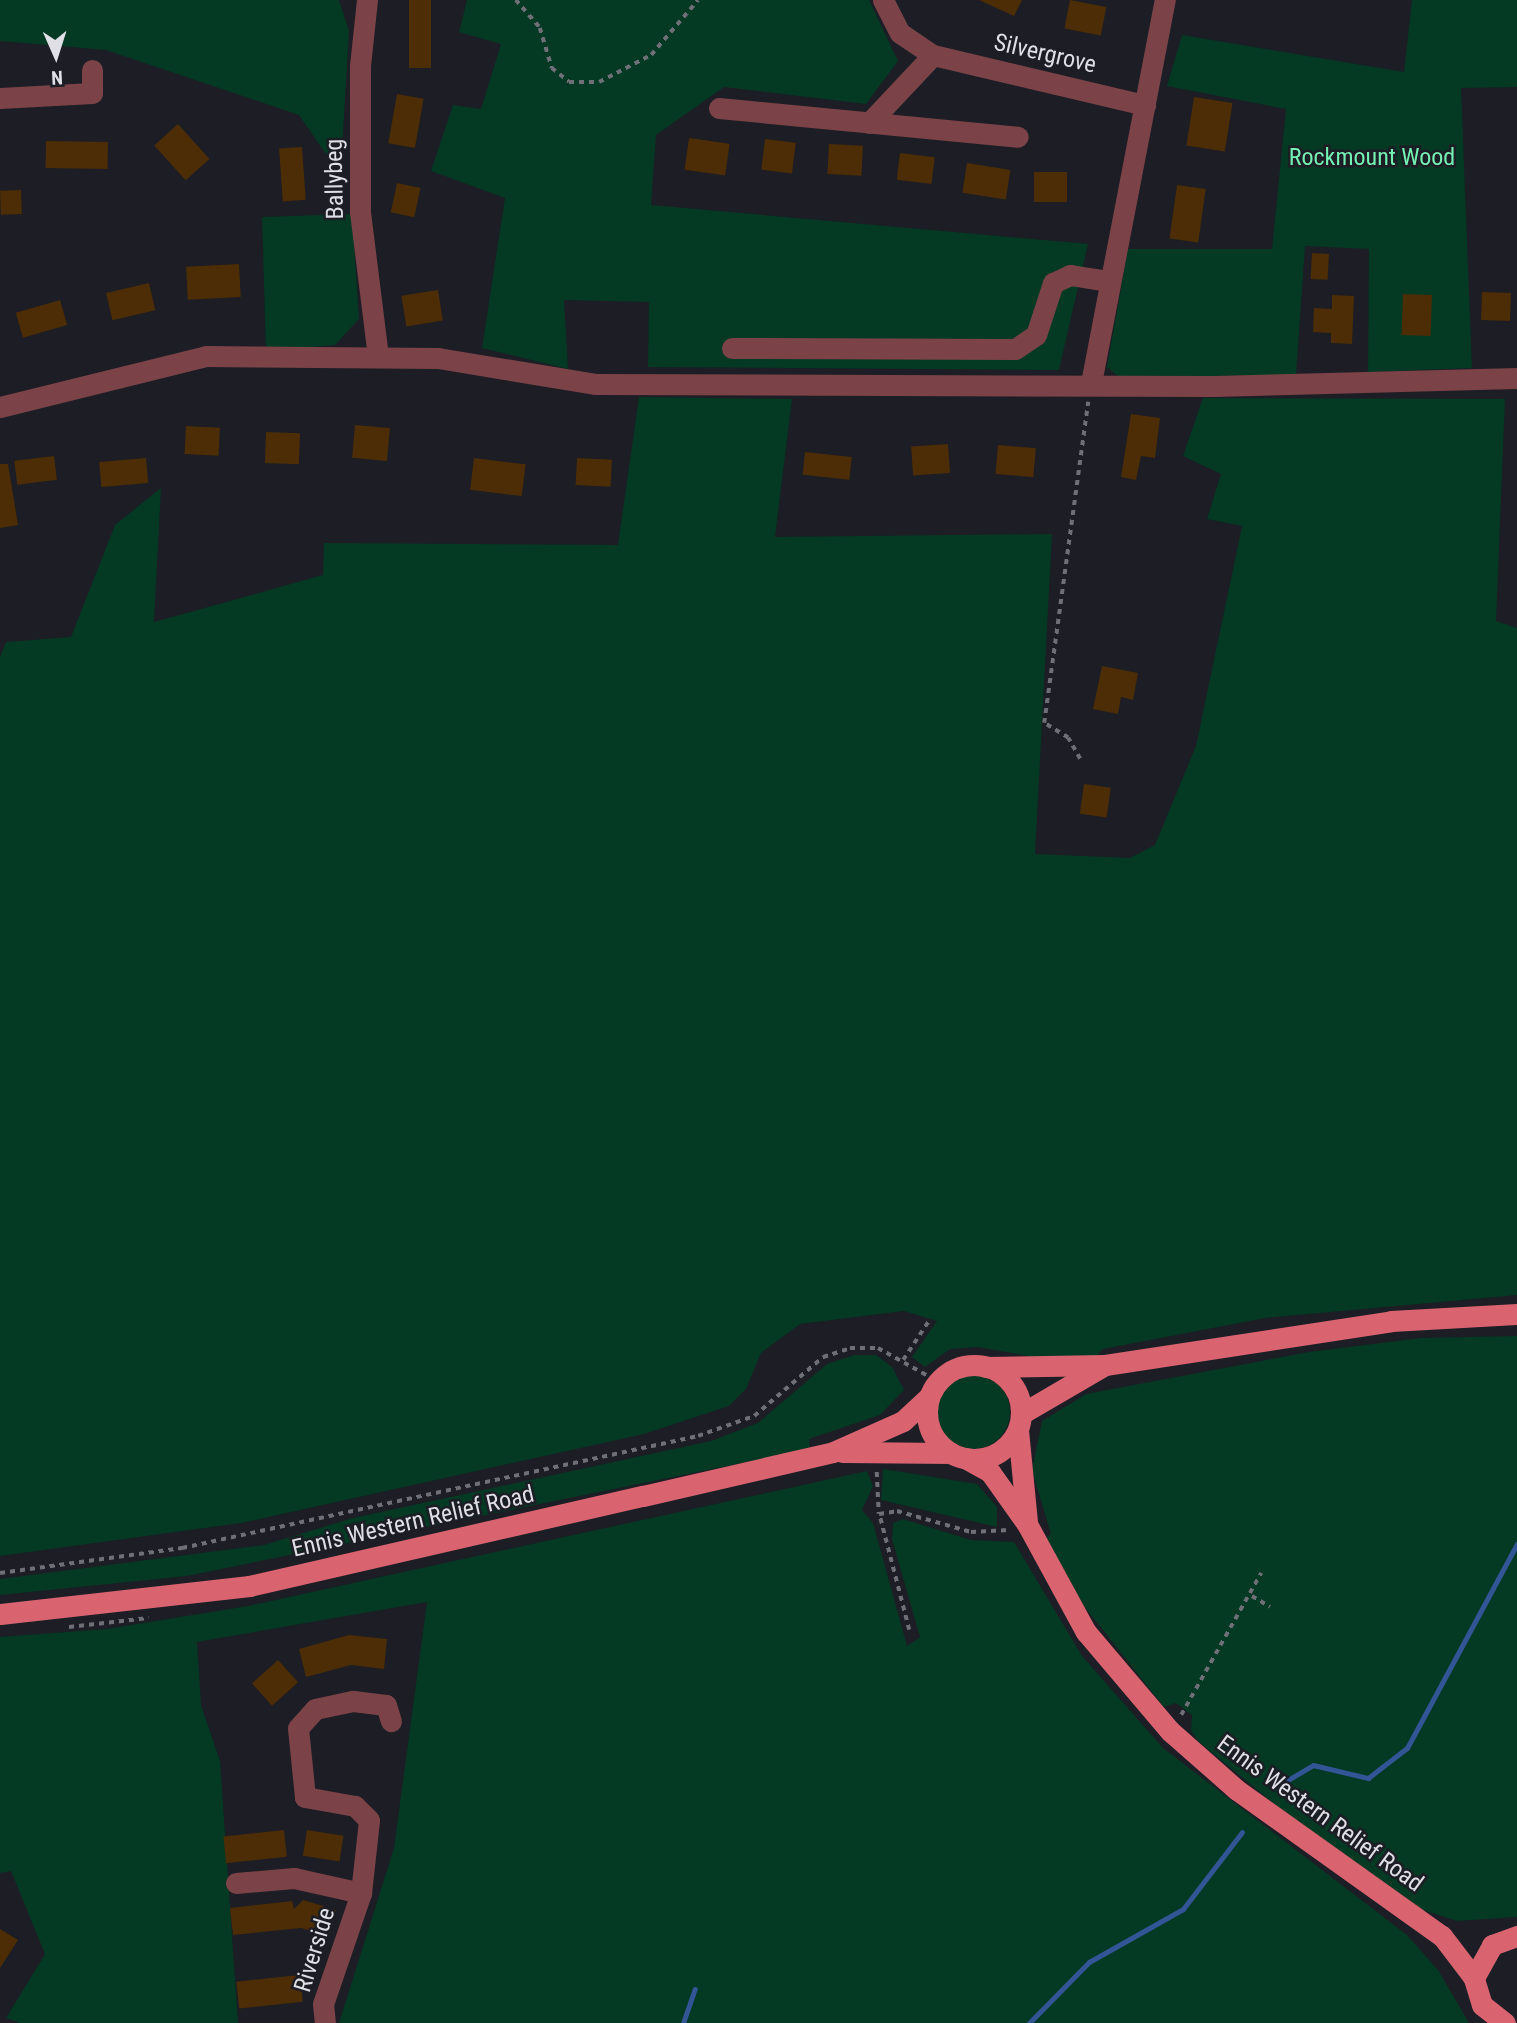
<!DOCTYPE html>
<html>
<head>
<meta charset="utf-8">
<style>
  body { margin:0 }
  #map { position:relative; width:1517px; height:2023px; overflow:hidden; background:#1c1d25; font-family:"Roboto Condensed",sans-serif }
  div>[style] { position:absolute }
  [style*='--x'] { left:calc(var(--x)*1px); top:calc(var(--y)*1px); width:calc(var(--w)*1px); rotate:calc(var(--a)*1deg) }
  .green>* { inset:0; background:#043923 }
  .round { border-radius:50% }
  .stream>* { height:5px; margin:-2.5px; padding:0 2.5px; transform-origin:2.5px; border-radius:2.5px; background:#315595 }
  .building>* { inset:0; background:#4c2d05; transform-origin:0 0 }
  .path>* { height:3.5px; margin-top:-1.75px; transform-origin:0; background:repeating-linear-gradient(90deg,#6f7077 0 5px,transparent 0 10px) }
  .street>* { height:21px; margin:-10.5px; padding:0 10.5px; transform-origin:10.5px; border-radius:10.5px; background:#7b4347 }
  .primary>* { height:21px; margin:-10.5px; padding:0 10.5px; transform-origin:10.5px; border-radius:10.5px; background:#d96470 }
  .primary>.ring { margin:-10.5px; padding:0; box-sizing:content-box; background:none; border:21px solid #d96470; border-radius:50% }
  span { translate:-50% -50%; white-space:nowrap; text-align:center; line-height:1.15; -webkit-text-stroke:5px #1c1d25; paint-order:stroke }
  .street-label { font-size:24px; color:#dfdfe5 }
  .park-label { font-size:24px; color:#74f2b4 }
  .north { position:absolute; left:21px; top:21px; width:70px; height:70px; -webkit-text-stroke:5px #1c1d25; paint-order:stroke; rotate:177deg; font-size:19px; font-weight:700; line-height:28px; text-align:center; color:#dfdfe5 }
  .north::after { content:''; display:block; margin:auto; width:24px; height:32px; background:#dfdfe5; clip-path:polygon(50% 0,100% 100%,50% 72%,0 100%) }
</style>
</head>
<body>
<div id="map">
  <div class="green">
    <div style="clip-path:polygon(0 0,339px 0,349px 31px,342px 150px,326px 154px,299px 115px,106px 50px,0 41px)"></div>
    <div style="clip-path:polygon(467px 0,869px 0,898px 61px,866px 104px,724px 87px,656px 135px,651px 205px,1088px 244px,1059px 370px,648px 367px,649px 302px,564px 300px,568px 369px,482px 348px,505px 198px,431px 171px,453px 105px,481px 109px,501px 44px,459px 32px)"></div>
    <div style="clip-path:polygon(1412px 0,1517px 0,1517px 87px,1461px 88px,1472px 368px,1368px 372px,1369px 249px,1305px 246px,1296px 375px,1119px 377px,1107px 367px,1128px 249px,1272px 249px,1286px 109px,1167px 86px,1182px 35px,1404px 72px)"></div>
    <div style="clip-path:polygon(352px 214px,359px 319px,335px 345px,266px 351px,262px 217px)"></div>
    <div style="clip-path:polygon(639px 397px,792px 399px,775px 537px,1052px 534px,1035px 854px,1130px 858px,1155px 845px,1196px 746px,1242px 526px,1207px 519px,1221px 474px,1183px 456px,1203px 398px,1505px 399px,1496px 621px,1517px 628px,1517px 1295px,1265px 1318px,1103px 1349px,1096px 1357px,1052px 1360px,977px 1347px,950px 1349px,925px 1367px,912px 1357px,937px 1321px,904px 1311px,800px 1324px,761px 1353px,746px 1389px,729px 1406px,644px 1434px,241px 1523px,0 1556px,0 657px,6px 642px,71px 637px,115px 525px,161px 488px,154px 622px,323px 575px,324px 543px,618px 545px)"></div>
    <div style="clip-path:polygon(1517px 1336px,1517px 1917px,1457px 1921px,1423px 1910px,1277px 1806px,1199px 1742px,1191px 1731px,1192px 1715px,1176px 1703px,1164px 1707px,1083px 1605px,1046px 1538px,1051px 1534px,1032px 1470px,1042px 1421px,1086px 1394px,1309px 1352px,1421px 1338px)"></div>
    <div style="clip-path:polygon(854px 1355px,876px 1355px,892px 1367px,904px 1390px,880px 1415px,809px 1439px,810px 1449px,187px 1576px,0 1595px,0 1579px,264px 1545px,353px 1518px,711px 1441px,758px 1423px,827px 1364px)"></div>
    <div class="round" style="left:936px;top:1375px;width:74px;height:74px"></div>
    <div style="clip-path:polygon(883px 1469px,977px 1484px,997px 1507px,997px 1527px,881px 1500px)"></div>
    <div style="clip-path:polygon(867px 1471px,873px 1486px,862px 1510px,873px 1523px,907px 1646px,920px 1637px,892px 1539px,893px 1523px,903px 1519px,971px 1540px,1014px 1542px,1082px 1656px,1163px 1748px,1407px 1935px,1438px 1970px,1469px 2023px,339px 2023px,394px 1848px,427px 1602px,197px 1642px,201px 1705px,220px 1761px,238px 2023px,20px 2023px,6px 2018px,45px 1954px,11px 1871px,0 1873px,0 1637px,107px 1629px,248px 1606px)"></div>
  </div>
  <div class="stream">
    <div style="--x:1276;--y:1787;--w:43;--a:-30.7"></div>
    <div style="--x:1313;--y:1765;--w:57;--a:13.3"></div>
    <div style="--x:1368;--y:1778;--w:49;--a:-37.6"></div>
    <div style="--x:1407;--y:1748;--w:232;--a:-61.7"></div>
    <div style="--x:683;--y:2023;--w:36;--a:-71"></div>
    <div style="--x:1029;--y:2023;--w:86;--a:-45.5"></div>
    <div style="--x:1089;--y:1962;--w:108;--a:-29.4"></div>
    <div style="--x:1183;--y:1909;--w:97;--a:-52.5"></div>
  </div>
  <div class="building">
    <div style="left:409px;top:0;width:22px;height:68px"></div>
    <div style="clip-path:polygon(979px 0,1022px 0,1014px 16px)"></div>
    <div style="left:1070px;top:0;width:37px;height:29px;rotate:11deg"></div>
    <div style="left:397px;top:94px;width:27px;height:50px;rotate:10deg"></div>
    <div style="left:1194px;top:97px;width:39px;height:49px;rotate:9deg"></div>
    <div style="left:178px;top:124px;width:47px;height:32px;rotate:48deg"></div>
    <div style="left:689px;top:138px;width:41px;height:32px;rotate:8deg"></div>
    <div style="left:765px;top:139px;width:31px;height:31px;rotate:7deg"></div>
    <div style="left:46px;top:141px;width:62px;height:27px;rotate:1deg"></div>
    <div style="left:829px;top:144px;width:34px;height:30px;rotate:3deg"></div>
    <div style="left:302px;top:147px;width:53px;height:23px;rotate:86deg"></div>
    <div style="left:900px;top:153px;width:35px;height:27px;rotate:7deg"></div>
    <div style="left:967px;top:163px;width:44px;height:30px;rotate:9deg"></div>
    <div style="left:1034px;top:172px;width:33px;height:30px"></div>
    <div style="left:397px;top:183px;width:24px;height:30px;rotate:12deg"></div>
    <div style="left:1177px;top:185px;width:29px;height:54px;rotate:8deg"></div>
    <div style="left:21px;top:190px;width:24px;height:21px;rotate:88deg"></div>
    <div style="left:1312px;top:253px;width:17px;height:26px;rotate:3deg"></div>
    <div style="left:239px;top:264px;width:33px;height:53px;rotate:87deg"></div>
    <div style="left:149px;top:283px;width:28px;height:44px;rotate:77deg"></div>
    <div style="left:438px;top:290px;width:31px;height:37px;rotate:81deg"></div>
    <div style="left:1482px;top:292px;width:29px;height:28px;rotate:2deg"></div>
    <div style="left:1403px;top:294px;width:29px;height:41px;rotate:2deg"></div>
    <div style="clip-path:polygon(1332px 295px,1354px 296px,1352px 344px,1331px 343px,1331px 333px,1313px 332px,1314px 308px,1332px 309px)"></div>
    <div style="left:60px;top:300px;width:26px;height:46px;rotate:74deg"></div>
    <div style="clip-path:polygon(1131px 414px,1160px 418px,1155px 458px,1141px 456px,1136px 480px,1121px 477px)"></div>
    <div style="left:355px;top:425px;width:35px;height:33px;rotate:5deg"></div>
    <div style="left:186px;top:426px;width:34px;height:28px;rotate:3deg"></div>
    <div style="left:266px;top:432px;width:34px;height:31px;rotate:2deg"></div>
    <div style="left:948px;top:444px;width:29px;height:37px;rotate:86deg"></div>
    <div style="left:998px;top:445px;width:38px;height:29px;rotate:5deg"></div>
    <div style="left:805px;top:452px;width:47px;height:23px;rotate:6deg"></div>
    <div style="left:54px;top:456px;width:24px;height:40px;rotate:83deg"></div>
    <div style="left:146px;top:458px;width:25px;height:47px;rotate:85deg"></div>
    <div style="left:474px;top:458px;width:52px;height:32px;rotate:7deg"></div>
    <div style="left:577px;top:458px;width:35px;height:27px;rotate:3deg"></div>
    <div style="clip-path:polygon(0 464px,8px 464px,18px 525px,0 528px)"></div>
    <div style="clip-path:polygon(1102px 666px,1138px 673px,1133px 700px,1121px 697px,1118px 714px,1093px 709px)"></div>
    <div style="left:1084px;top:784px;width:27px;height:30px;rotate:8deg"></div>
    <div style="clip-path:polygon(349px 1635px,387px 1639px,384px 1669px,351px 1665px,306px 1677px,299px 1649px)"></div>
    <div style="left:278px;top:1660px;width:30px;height:35px;rotate:48deg"></div>
    <div style="left:284px;top:1830px;width:27px;height:61px;rotate:84deg"></div>
    <div style="left:307px;top:1830px;width:37px;height:26px;rotate:9deg"></div>
    <div style="clip-path:polygon(303px 1900px,336px 1910px,329px 1936px,301px 1928px,233px 1935px,230px 1908px,292px 1901px,294px 1909px)"></div>
    <div style="clip-path:polygon(0 1929px,18px 1940px,0 1968px)"></div>
    <div style="left:300px;top:1975px;width:27px;height:64px;rotate:84deg"></div>
  </div>
  <div class="path">
    <div style="--x:516;--y:0;--w:37;--a:49"></div>
    <div style="--x:540;--y:28;--w:42;--a:73.3"></div>
    <div style="--x:552;--y:68;--w:22;--a:39"></div>
    <div style="--x:569;--y:82;--w:30;--a:0"></div>
    <div style="--x:599;--y:82;--w:59;--a:-27.4"></div>
    <div style="--x:651;--y:55;--w:72;--a:-49.5"></div>
    <div style="--x:1080;--y:759;--w:24;--a:-120"></div>
    <div style="--x:1068;--y:738;--w:28;--a:-148"></div>
    <div style="--x:1044;--y:723;--w:324;--a:-82.2"></div>
    <div style="--x:903;--y:1360;--w:49;--a:-56.6"></div>
    <div style="--x:877;--y:1472;--w:42;--a:87.3"></div>
    <div style="--x:0;--y:1573;--w:184;--a:-7.8"></div>
    <div style="--x:182;--y:1548;--w:528;--a:-12.25"></div>
    <div style="--x:698;--y:1436;--w:59;--a:-19.7"></div>
    <div style="--x:754;--y:1416;--w:91;--a:-40.5"></div>
    <div style="--x:823;--y:1357;--w:28;--a:-18"></div>
    <div style="--x:850;--y:1348;--w:28;--a:0"></div>
    <div style="--x:878;--y:1348;--w:60;--a:29.1"></div>
    <div style="--x:1252;--y:1596;--w:21;--a:31"></div>
    <div style="--x:69;--y:1627;--w:80;--a:-6.5"></div>
    <div style="--x:909;--y:1630;--w:120;--a:-104.5"></div>
    <div style="--x:879;--y:1514;--w:18;--a:-9"></div>
    <div style="--x:897;--y:1511;--w:77;--a:15.8"></div>
    <div style="--x:971;--y:1532;--w:38;--a:-3"></div>
    <div style="--x:1181;--y:1715;--w:163;--a:-60.6"></div>
  </div>
  <div class="street">
    <div style="--x:367;--y:0;--w:66;--a:96.1"></div>
    <div style="--x:360;--y:66;--w:146;--a:90"></div>
    <div style="--x:360;--y:212;--w:146;--a:82.9"></div>
    <div style="--x:883;--y:0;--w:37;--a:63"></div>
    <div style="--x:900;--y:33;--w:40;--a:34"></div>
    <div style="--x:933;--y:55;--w:218;--a:13.3"></div>
    <div style="--x:0;--y:98;--w:92;--a:-3.1"></div>
    <div style="--x:92;--y:93;--w:23;--a:-90"></div>
    <div style="--x:719;--y:108;--w:300;--a:5.5"></div>
    <div style="--x:869;--y:123;--w:93;--a:-46.7"></div>
    <div style="--x:732;--y:348;--w:283;--a:0.2"></div>
    <div style="--x:1015;--y:349;--w:25;--a:-34"></div>
    <div style="--x:1036;--y:335;--w:55;--a:-71.9"></div>
    <div style="--x:1053;--y:283;--w:19;--a:-25"></div>
    <div style="--x:1070;--y:275;--w:38;--a:9"></div>
    <div style="--x:1091;--y:383;--w:390;--a:-79.1"></div>
    <div style="--x:0;--y:407;--w:212;--a:-13.9"></div>
    <div style="--x:206;--y:356;--w:232;--a:0.5"></div>
    <div style="--x:438;--y:358;--w:159;--a:9.4"></div>
    <div style="--x:595;--y:384;--w:619;--a:0.19"></div>
    <div style="--x:1214;--y:386;--w:303;--a:-1.5"></div>
    <div style="--x:236;--y:1883;--w:58;--a:-4.9"></div>
    <div style="--x:294;--y:1878;--w:69;--a:12.6"></div>
    <div style="--x:325;--y:2023;--w:19;--a:-96"></div>
    <div style="--x:323;--y:2004;--w:117;--a:-71.1"></div>
    <div style="--x:361;--y:1893;--w:73;--a:-83.7"></div>
    <div style="--x:369;--y:1820;--w:20;--a:-135"></div>
    <div style="--x:355;--y:1806;--w:51;--a:-169.8"></div>
    <div style="--x:305;--y:1797;--w:69;--a:-95.8"></div>
    <div style="--x:298;--y:1728;--w:25;--a:-48"></div>
    <div style="--x:315;--y:1709;--w:39;--a:-12"></div>
    <div style="--x:353;--y:1701;--w:33;--a:7"></div>
    <div style="--x:386;--y:1705;--w:17;--a:73"></div>
  </div>
  <div class="primary">
    <div class="ring" style="left:927px;top:1365px;width:73px;height:73px"></div>
    <div style="--x:985;--y:1367;--w:120;--a:-1"></div>
    <div style="--x:1105;--y:1365;--w:289;--a:-8.7"></div>
    <div style="--x:1391;--y:1321;--w:126;--a:-3.2"></div>
    <div style="--x:1021;--y:1414;--w:95;--a:-30.3"></div>
    <div style="--x:1018;--y:1430;--w:92;--a:84.4"></div>
    <div style="--x:842;--y:1452;--w:109;--a:0.5"></div>
    <div style="--x:965;--y:1458;--w:29;--a:29"></div>
    <div style="--x:990;--y:1472;--w:64;--a:54.6"></div>
    <div style="--x:1027;--y:1524;--w:123;--a:61.4"></div>
    <div style="--x:1086;--y:1632;--w:130;--a:49.7"></div>
    <div style="--x:1170;--y:1731;--w:89;--a:41.4"></div>
    <div style="--x:1237;--y:1790;--w:252;--a:35.5"></div>
    <div style="--x:1442;--y:1936;--w:53;--a:52.7"></div>
    <div style="--x:0;--y:1614;--w:251;--a:-6.4"></div>
    <div style="--x:249;--y:1586;--w:404;--a:-12.9"></div>
    <div style="--x:643;--y:1496;--w:195;--a:-13"></div>
    <div style="--x:833;--y:1452;--w:77;--a:-23.9"></div>
    <div style="--x:903;--y:1421;--w:35;--a:-43"></div>
    <div style="--x:1505;--y:2023;--w:29;--a:-142"></div>
    <div style="--x:1482;--y:2005;--w:28;--a:-107"></div>
    <div style="--x:1474;--y:1978;--w:38;--a:-61"></div>
    <div style="--x:1492;--y:1945;--w:27;--a:-20"></div>
  </div>
  <div class="street-label">
    <span style="left:1045px;top:54px;rotate:13deg">Silvergrove</span>
    <span style="left:335px;top:179px;rotate:-91deg">Ballybeg</span>
    <span style="left:413px;top:1522px;rotate:-13deg">Ennis Western Relief Road</span>
    <span style="left:1320px;top:1814px;rotate:36deg">Ennis Western Relief Road</span>
    <span style="left:315px;top:1950px;rotate:-73deg">Riverside</span>
  </div>
  <div class="park-label">
    <span style="left:1372px;top:158px">Rockmount Wood</span>
  </div>
  <div class="north">N</div>
</div>
</body>
</html>
